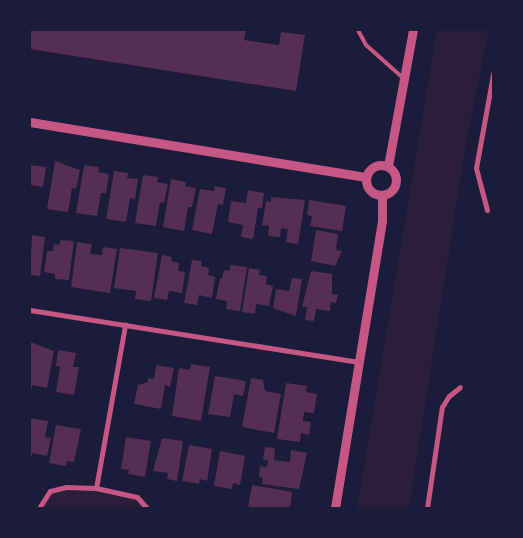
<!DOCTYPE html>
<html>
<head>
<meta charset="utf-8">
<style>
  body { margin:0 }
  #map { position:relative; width:523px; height:538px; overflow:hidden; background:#1b1b3a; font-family:"Fira Sans",sans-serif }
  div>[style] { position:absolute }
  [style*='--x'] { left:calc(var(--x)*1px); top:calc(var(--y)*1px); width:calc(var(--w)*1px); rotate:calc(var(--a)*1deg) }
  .green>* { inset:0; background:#2a1e3b }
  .building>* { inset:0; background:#542f53 }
  .service>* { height:4px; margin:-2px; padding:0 2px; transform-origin:2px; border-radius:2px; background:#c65784 }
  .minor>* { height:5px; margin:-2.5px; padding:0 2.5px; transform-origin:2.5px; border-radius:2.5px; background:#c65784 }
  .tertiary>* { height:9px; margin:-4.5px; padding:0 4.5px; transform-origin:4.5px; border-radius:4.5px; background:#c65784 }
  .tertiary>.ring { margin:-4.5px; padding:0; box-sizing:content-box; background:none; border:9px solid #c65784; border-radius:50% }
  span { translate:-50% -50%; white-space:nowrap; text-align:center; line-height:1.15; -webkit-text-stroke:5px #1b1b3a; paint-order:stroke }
  .frame { position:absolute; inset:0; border:31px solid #1b1b3a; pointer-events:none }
</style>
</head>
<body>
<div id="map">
  <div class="green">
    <div style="clip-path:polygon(437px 30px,489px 30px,465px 150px,409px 508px,357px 508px)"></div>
    <div style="clip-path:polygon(66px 487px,96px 488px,137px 497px,147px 508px,39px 508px,50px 491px)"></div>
  </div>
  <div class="building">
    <div style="clip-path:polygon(30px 30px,246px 30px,244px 40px,279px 45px,281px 32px,305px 35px,296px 91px,30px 49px)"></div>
    <div style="clip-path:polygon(55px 161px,80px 170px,76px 189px,72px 188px,68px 212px,47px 209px)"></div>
    <div style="clip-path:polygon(30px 165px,46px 167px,43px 187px,30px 185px)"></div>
    <div style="clip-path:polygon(84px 165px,99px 167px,98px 172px,109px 174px,106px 193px,101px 193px,97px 216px,76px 213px)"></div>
    <div style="clip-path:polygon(114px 171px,128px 173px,127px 178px,138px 179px,135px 199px,130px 198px,126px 222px,106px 219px)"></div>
    <div style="clip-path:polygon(143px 175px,158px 177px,157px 182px,168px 184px,164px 203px,160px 202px,156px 226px,135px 223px)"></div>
    <div style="clip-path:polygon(171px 179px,186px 182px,185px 186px,196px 188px,192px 207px,188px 207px,184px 231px,163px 227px)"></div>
    <div style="clip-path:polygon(215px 186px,226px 188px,223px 205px,218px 204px,212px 234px,192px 230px,200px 189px,214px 191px)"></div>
    <div style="clip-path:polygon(248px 190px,264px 193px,262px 208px,258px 208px,253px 239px,241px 237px,243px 225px,228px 222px,231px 201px,246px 203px)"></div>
    <div style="clip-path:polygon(271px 197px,305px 200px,298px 244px,286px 242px,288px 229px,281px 228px,280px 237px,268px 236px,269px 226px,262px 225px,266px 201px,271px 202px)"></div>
    <div style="clip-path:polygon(309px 200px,346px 206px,342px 231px,310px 226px,312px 216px,307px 215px)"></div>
    <div style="clip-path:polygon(316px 230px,338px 234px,336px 250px,342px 251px,335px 266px,311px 261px)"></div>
    <div style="clip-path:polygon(32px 235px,45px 237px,40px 276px,30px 275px)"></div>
    <div style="clip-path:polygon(61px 240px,74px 241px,69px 280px,55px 279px,55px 274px,44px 272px,47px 251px,53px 251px,54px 244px,59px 245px)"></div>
    <div style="clip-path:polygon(77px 242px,92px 244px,90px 254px,102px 255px,103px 247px,117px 249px,110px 293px,71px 287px)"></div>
    <div style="clip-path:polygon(120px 248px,158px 253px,151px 301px,135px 299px,136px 291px,114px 288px)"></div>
    <div style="clip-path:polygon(162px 255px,172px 257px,171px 261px,179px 263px,178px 271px,185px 272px,182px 293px,169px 291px,167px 300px,154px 298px)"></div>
    <div style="clip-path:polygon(192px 260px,202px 261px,201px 266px,209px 268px,208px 275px,215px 277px,212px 298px,199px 295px,197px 305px,184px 303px)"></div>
    <div style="clip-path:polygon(231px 265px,247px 267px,240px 311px,226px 309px,227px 301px,216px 299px,220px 278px,222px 279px,224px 270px,229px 271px)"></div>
    <div style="clip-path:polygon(249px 268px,260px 270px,259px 275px,267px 276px,266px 284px,273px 286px,269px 306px,256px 304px,255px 314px,242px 312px)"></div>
    <div style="clip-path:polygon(311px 271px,332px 274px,332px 294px,338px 295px,336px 303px,331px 302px,330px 311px,316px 309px,314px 321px,305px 320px,307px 307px,302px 307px)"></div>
    <div style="clip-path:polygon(292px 278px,302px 279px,296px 316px,273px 308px,276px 289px,289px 291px)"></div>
    <div style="clip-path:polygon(30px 342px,54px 351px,47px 388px,32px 385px,31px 391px)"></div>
    <div style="clip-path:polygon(58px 350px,76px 353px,73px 367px,79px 367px,74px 395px,56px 392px,60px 367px,56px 366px)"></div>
    <div style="clip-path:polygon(191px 364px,210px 367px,201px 421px,172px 416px,179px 368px,190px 370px)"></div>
    <div style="clip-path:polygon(156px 365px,174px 368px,170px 387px,165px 385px,161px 409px,134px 404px,138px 385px,148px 382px,148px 378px,154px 379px)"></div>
    <div style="clip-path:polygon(215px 376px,246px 381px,243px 396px,234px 394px,230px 417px,208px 414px)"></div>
    <div style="clip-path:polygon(251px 378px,263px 380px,265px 391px,281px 394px,274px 433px,242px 427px)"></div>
    <div style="clip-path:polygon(286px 383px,307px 386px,306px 392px,317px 394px,314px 413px,304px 412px,303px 421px,311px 422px,309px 435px,301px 433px,300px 442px,277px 439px)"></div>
    <div style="clip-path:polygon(30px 418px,48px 421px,45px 437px,51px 438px,47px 456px,33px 453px,30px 458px)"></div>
    <div style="clip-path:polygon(56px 425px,81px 429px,74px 462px,67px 461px,66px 466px,49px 463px)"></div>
    <div style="clip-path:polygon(126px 437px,151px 441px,145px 477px,128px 474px,129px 470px,121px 469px)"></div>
    <div style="clip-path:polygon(162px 438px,183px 441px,177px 481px,167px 479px,168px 473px,153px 471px)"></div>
    <div style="clip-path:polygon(189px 445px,212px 449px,207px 481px,200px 479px,199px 484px,182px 481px)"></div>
    <div style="clip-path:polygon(265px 447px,275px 448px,274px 460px,290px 462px,291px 450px,307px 453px,299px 489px,262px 484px,263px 478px,259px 477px,260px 466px,267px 467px,268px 460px,263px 460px)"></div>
    <div style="clip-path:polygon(220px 451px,245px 456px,240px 485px,233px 483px,232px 489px,214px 486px)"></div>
    <div style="clip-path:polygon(252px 485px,292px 492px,290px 507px,248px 508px)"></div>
  </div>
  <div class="service">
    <div style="--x:358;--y:30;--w:17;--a:62"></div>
    <div style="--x:366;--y:45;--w:50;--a:41.7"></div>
  </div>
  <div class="minor">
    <div style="--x:487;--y:210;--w:43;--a:-104.7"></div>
    <div style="--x:476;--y:168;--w:96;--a:-79.7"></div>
    <div style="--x:30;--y:310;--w:333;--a:9"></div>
    <div style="--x:96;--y:488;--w:166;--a:-79.9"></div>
    <div style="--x:39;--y:508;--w:20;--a:-57"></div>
    <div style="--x:50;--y:491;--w:16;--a:-14"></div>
    <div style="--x:66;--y:487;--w:30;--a:2"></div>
    <div style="--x:96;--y:488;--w:42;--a:12.4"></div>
    <div style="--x:137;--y:497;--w:15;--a:48"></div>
    <div style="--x:427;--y:508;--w:102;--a:-81.6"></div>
    <div style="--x:442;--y:407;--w:13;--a:-58"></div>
    <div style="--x:449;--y:396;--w:14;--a:-39"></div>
  </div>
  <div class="tertiary">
    <div style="--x:30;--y:122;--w:340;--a:9.3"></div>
    <div class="ring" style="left:366px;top:165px;width:21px;height:21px"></div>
    <div style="--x:388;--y:166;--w:138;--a:-79.6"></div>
    <div style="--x:335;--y:508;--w:291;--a:-80.7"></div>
    <div style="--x:382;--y:221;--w:26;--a:-90"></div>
  </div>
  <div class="frame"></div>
</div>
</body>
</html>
